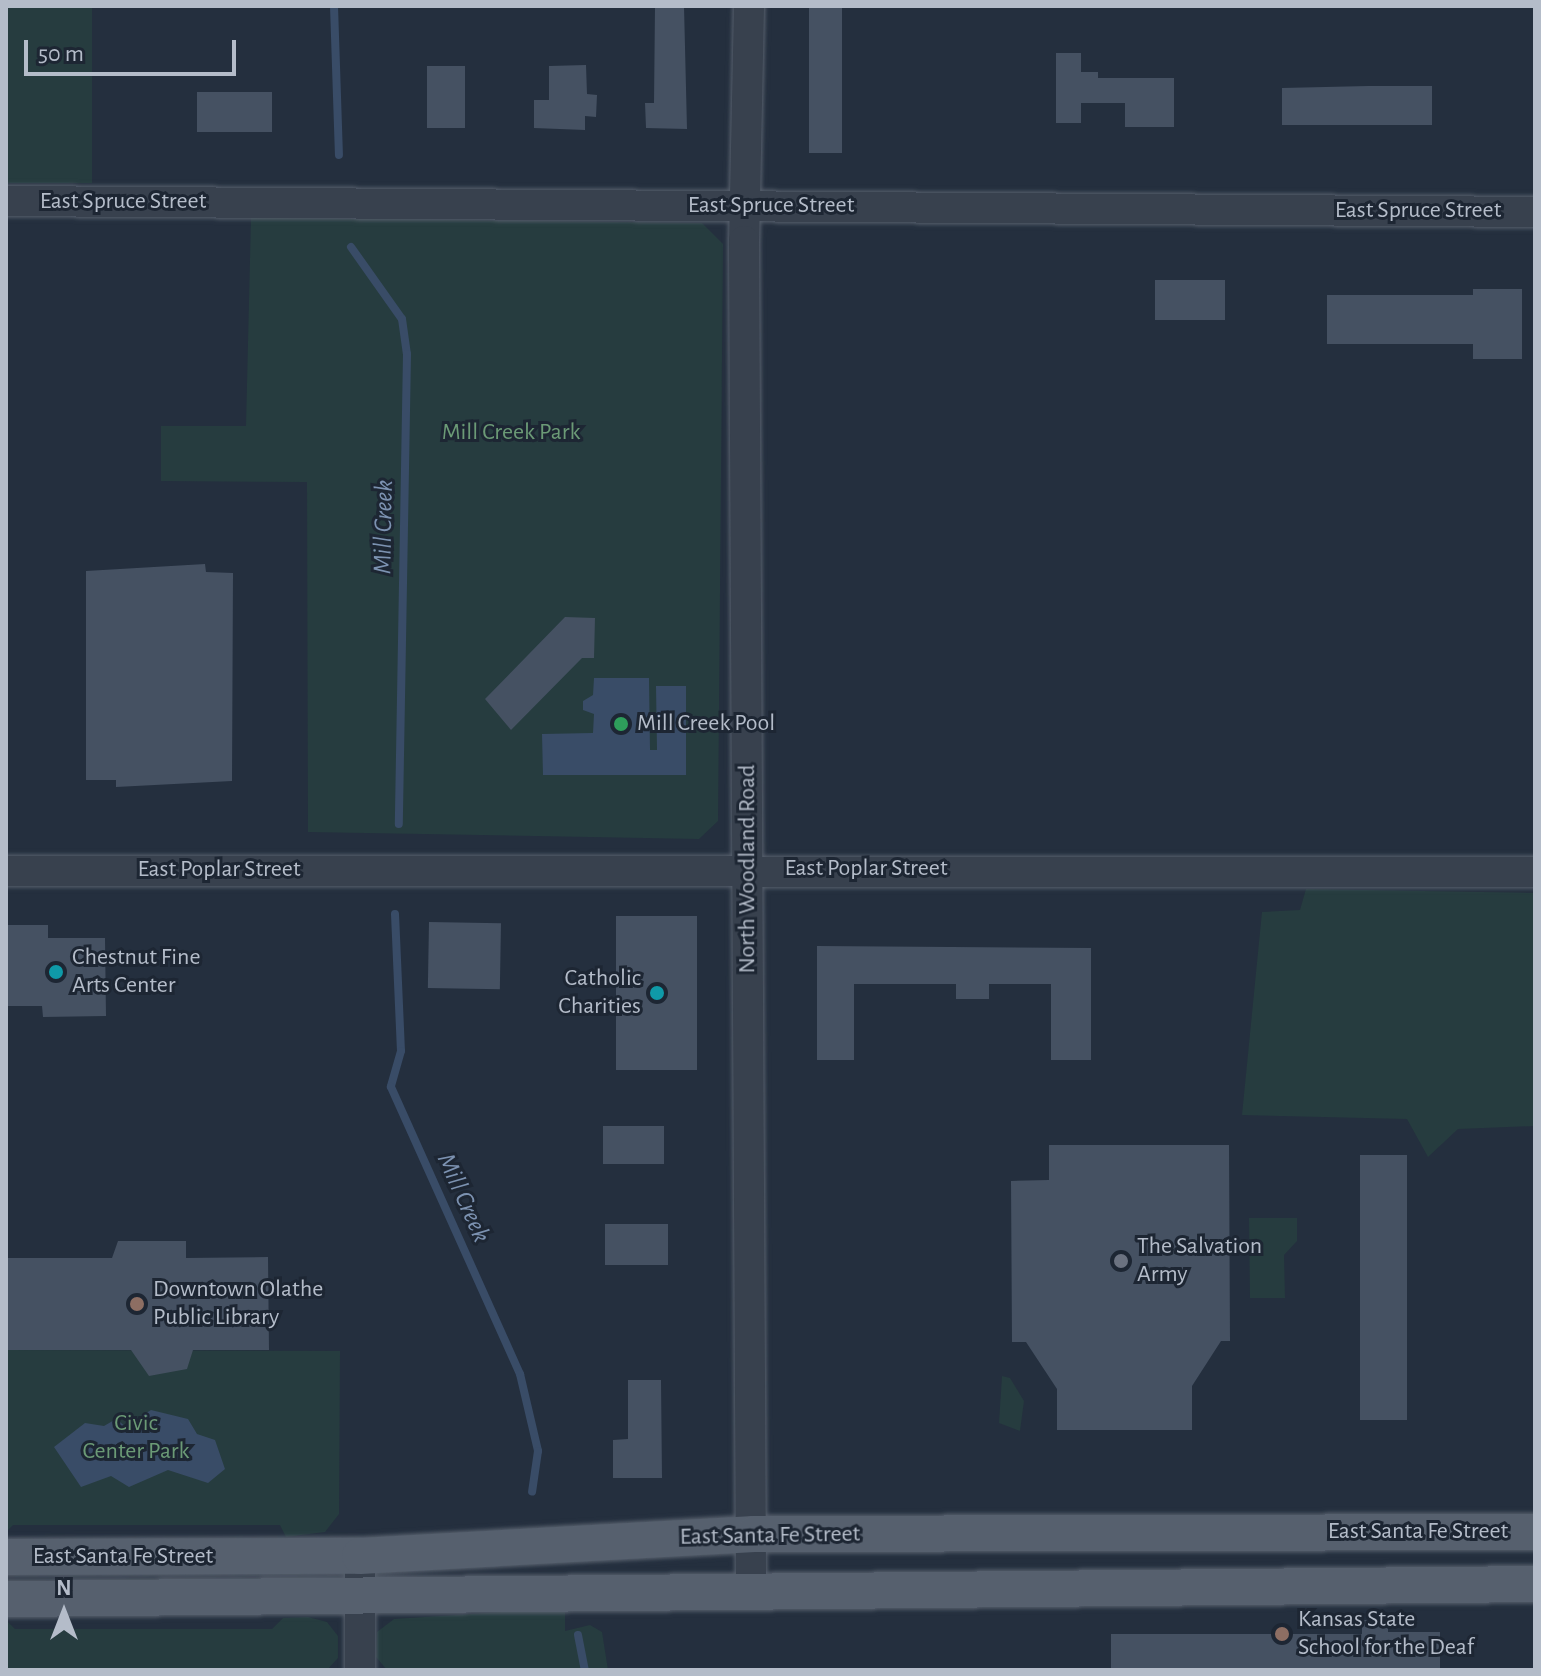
<!DOCTYPE html>
<html>
<head>
<meta charset="utf-8">
<style>
  body { margin:0 }
  #map { position:relative; width:1541px; height:1676px; overflow:hidden; background:#242f3e; font-family:"Alegreya Sans",sans-serif }
  div>[style] { position:absolute }
  [style*='--x'] { left:calc(var(--x)*1px); top:calc(var(--y)*1px); width:calc(var(--w)*1px); rotate:calc(var(--a)*1deg) }
  .green>* { inset:0; background:#263c3f; transform-origin:0 0 }
  .water>* { inset:0; background:#394c67 }
  .stream>* { height:8px; margin:-4px; padding:0 4px; transform-origin:4px; border-radius:4px; background:#394c67 }
  .building>* { inset:0; background:#455162; transform-origin:0 0 }
  .roads { filter:drop-shadow(0 0 2px #565f6c) drop-shadow(0 0 2px #565f6c) }
  .minor>* { height:30px; margin:-15px; padding:0 15px; transform-origin:15px; border-radius:15px; background:#38414e }
  .major>* { height:36px; margin:-18px; padding:0 18px; transform-origin:18px; border-radius:18px; background:#56606e }
  .dots>* { width:22px; height:22px; translate:-50% -50%; box-sizing:border-box; border:4px solid #1d2633; border-radius:50% }
  span { translate:-50% -50%; white-space:nowrap; text-align:center; line-height:1.15; -webkit-text-stroke:6px #1d2633; paint-order:stroke }
  .street-label { font-size:24px; color:#b4bcc9 }
  .park-label { font-size:24px; color:#6b9a76 }
  .poi-label { font-size:24px; color:#b4bcc9 }
  .left { translate:0 -50%; text-align:left }
  .right { translate:-100% -50%; text-align:right }
  .water-label { font-size:26px; color:#7c92b1; font-style:italic }
  .frame { position:absolute; inset:0; border:8px solid #b4bcc9; pointer-events:none }
  .north { position:absolute; left:24px; top:1572px; width:80px; height:80px; -webkit-text-stroke:6px #1d2633; paint-order:stroke; rotate:0deg; font-size:22px; font-weight:700; line-height:32px; text-align:center; color:#b4bcc9 }
  .north::after { content:''; display:block; margin:auto; width:28px; height:36px; background:#b4bcc9; clip-path:polygon(50% 0,100% 100%,50% 72%,0 100%) }
  .scale { position:absolute; left:24px; top:40px; width:212px; height:36px; box-sizing:border-box; border:4px solid #b4bcc9; border-top:0; padding-left:10px; font-size:24px; line-height:28px; white-space:nowrap; color:#b4bcc9; -webkit-text-stroke:6px #1d2633; paint-order:stroke }
</style>
</head>
<body>
<div id="map">
  <div class="green">
    <div style="left:6px;top:6px;width:86px;height:177px"></div>
    <div style="clip-path:polygon(251px 218px,702px 223px,723px 244px,718px 821px,699px 839px,308px 832px,307px 482px,161px 481px,161px 426px,246px 426px)"></div>
    <div style="clip-path:polygon(1306px 889px,1535px 893px,1535px 1126px,1458px 1129px,1428px 1157px,1407px 1119px,1242px 1115px,1262px 912px,1300px 910px)"></div>
    <div style="clip-path:polygon(1249px 1218px,1297px 1218px,1297px 1241px,1284px 1255px,1285px 1298px,1250px 1298px)"></div>
    <div style="clip-path:polygon(6px 1350px,340px 1351px,339px 1514px,325px 1532px,286px 1537px,280px 1525px,13px 1525px,6px 1532px)"></div>
    <div style="clip-path:polygon(1002px 1376px,1010px 1378px,1024px 1401px,1020px 1431px,999px 1423px)"></div>
    <div style="clip-path:polygon(565px 1608px,565px 1631px,590px 1625px,602px 1632px,608px 1670px,387px 1670px,376px 1657px,377px 1632px,394px 1619px)"></div>
    <div style="clip-path:polygon(308px 1617px,327px 1622px,338px 1636px,338px 1658px,327px 1670px,6px 1670px,6px 1620px,15px 1629px,272px 1629px,283px 1618px)"></div>
  </div>
  <div class="water">
    <div style="clip-path:polygon(594px 678px,649px 678px,650px 750px,657px 750px,656px 686px,686px 686px,686px 775px,543px 775px,542px 734px,593px 733px,594px 714px,583px 710px,583px 701px,593px 695px)"></div>
    <div style="clip-path:polygon(151px 1410px,188px 1419px,197px 1434px,215px 1440px,225px 1469px,208px 1483px,168px 1470px,129px 1487px,111px 1476px,81px 1487px,54px 1447px,85px 1423px,104px 1426px,116px 1419px,125px 1426px)"></div>
  </div>
  <div class="stream">
    <div style="--x:334;--y:6;--w:149;--a:88.1"></div>
    <div style="--x:351;--y:247;--w:88;--a:54.7"></div>
    <div style="--x:402;--y:319;--w:35;--a:82"></div>
    <div style="--x:407;--y:354;--w:470;--a:91"></div>
    <div style="--x:395;--y:914;--w:137;--a:87.5"></div>
    <div style="--x:401;--y:1051;--w:37;--a:106"></div>
    <div style="--x:391;--y:1087;--w:315;--a:65.8"></div>
    <div style="--x:520;--y:1374;--w:79;--a:76.8"></div>
    <div style="--x:538;--y:1451;--w:41;--a:98.3"></div>
    <div style="--x:578;--y:1635;--w:36;--a:79"></div>
  </div>
  <div class="building">
    <div style="clip-path:polygon(655px 6px,684px 6px,687px 129px,646px 128px,645px 103px,654px 103px)"></div>
    <div style="left:809px;top:6px;width:33px;height:147px"></div>
    <div style="clip-path:polygon(1056px 53px,1081px 53px,1081px 72px,1098px 72px,1098px 78px,1174px 78px,1174px 127px,1125px 127px,1125px 103px,1081px 103px,1081px 123px,1056px 123px)"></div>
    <div style="clip-path:polygon(586px 65px,587px 94px,597px 95px,596px 117px,585px 116px,585px 130px,534px 128px,534px 100px,549px 100px,549px 66px)"></div>
    <div style="left:427px;top:66px;width:38px;height:62px"></div>
    <div style="clip-path:polygon(1368px 86px,1432px 86px,1432px 125px,1282px 125px,1282px 88px)"></div>
    <div style="left:197px;top:92px;width:75px;height:40px"></div>
    <div style="left:1155px;top:280px;width:70px;height:40px"></div>
    <div style="clip-path:polygon(1473px 289px,1522px 289px,1522px 359px,1473px 359px,1473px 344px,1327px 344px,1327px 295px,1473px 295px)"></div>
    <div style="clip-path:polygon(205px 564px,206px 572px,233px 573px,232px 781px,116px 787px,116px 780px,86px 780px,86px 571px)"></div>
    <div style="clip-path:polygon(565px 617px,595px 618px,594px 658px,582px 658px,511px 730px,485px 699px)"></div>
    <div style="left:616px;top:916px;width:81px;height:154px"></div>
    <div style="left:429px;top:922px;width:72px;height:66px;rotate:1deg"></div>
    <div style="clip-path:polygon(6px 925px,48px 925px,48px 938px,105px 938px,106px 1016px,43px 1017px,42px 1006px,6px 1006px)"></div>
    <div style="clip-path:polygon(817px 946px,1091px 948px,1091px 1060px,1051px 1060px,1051px 984px,989px 984px,989px 999px,956px 999px,956px 984px,854px 984px,854px 1060px,817px 1060px)"></div>
    <div style="left:603px;top:1126px;width:61px;height:38px"></div>
    <div style="clip-path:polygon(1049px 1145px,1229px 1145px,1230px 1341px,1221px 1341px,1192px 1386px,1192px 1430px,1057px 1430px,1057px 1389px,1026px 1342px,1012px 1342px,1011px 1181px,1049px 1180px)"></div>
    <div style="left:1360px;top:1155px;width:47px;height:265px"></div>
    <div style="left:605px;top:1224px;width:63px;height:41px"></div>
    <div style="clip-path:polygon(118px 1241px,186px 1241px,186px 1258px,268px 1257px,269px 1350px,193px 1350px,187px 1369px,149px 1376px,131px 1350px,6px 1350px,6px 1258px,112px 1258px)"></div>
    <div style="clip-path:polygon(628px 1380px,661px 1380px,662px 1478px,613px 1478px,613px 1440px,628px 1439px)"></div>
    <div style="clip-path:polygon(1362px 1620px,1388px 1620px,1388px 1632px,1440px 1632px,1440px 1670px,1111px 1670px,1111px 1634px,1362px 1634px)"></div>
  </div>
  <div class="roads">
    <div class="minor">
      <div style="--x:749;--y:6;--w:235;--a:91.2"></div>
      <div style="--x:744;--y:241;--w:1347;--a:89.7"></div>
      <div style="--x:6;--y:201;--w:1529;--a:0.41"></div>
      <div style="--x:6;--y:871;--w:1529;--a:0.04"></div>
      <div style="--x:360;--y:1556;--w:114;--a:90"></div>
    </div>
    <div class="major">
      <div style="--x:6;--y:1557;--w:354;--a:-0.2"></div>
      <div style="--x:360;--y:1556;--w:395;--a:-3.2"></div>
      <div style="--x:754;--y:1534;--w:781;--a:-0.15"></div>
      <div style="--x:6;--y:1599;--w:1529;--a:-0.56"></div>
    </div>
  </div>
  <div class="dots">
    <div style="left:621px;top:724px;background:#2e9e5b"></div>
    <div style="left:56px;top:972px;background:#0f9aa8"></div>
    <div style="left:657px;top:993px;background:#0f9aa8"></div>
    <div style="left:1121px;top:1261px;background:#6b7280"></div>
    <div style="left:137px;top:1304px;background:#8d6e63"></div>
    <div style="left:1282px;top:1634px;background:#8d6e63"></div>
  </div>
  <div class="street-label">
    <span style="left:123px;top:202px">East Spruce Street</span>
    <span style="left:771px;top:206px">East Spruce Street</span>
    <span style="left:1418px;top:211px">East Spruce Street</span>
    <span style="left:748px;top:869px;rotate:-90deg">North Woodland Road</span>
    <span style="left:866px;top:869px">East Poplar Street</span>
    <span style="left:219px;top:870px">East Poplar Street</span>
    <span style="left:1418px;top:1532px">East Santa Fe Street</span>
    <span style="left:770px;top:1536px;rotate:-1deg">East Santa Fe Street</span>
    <span style="left:123px;top:1557px">East Santa Fe Street</span>
  </div>
  <div class="park-label">
    <span style="left:511px;top:433px">Mill Creek Park</span>
    <span style="left:136px;top:1438px">Civic<br>Center Park</span>
  </div>
  <div class="poi-label">
    <span class="left" style="left:637px;top:724px">Mill Creek Pool</span>
    <span class="left" style="left:72px;top:972px">Chestnut Fine<br>Arts Center</span>
    <span class="right" style="left:641px;top:993px">Catholic<br>Charities</span>
    <span class="left" style="left:1137px;top:1261px">The Salvation<br>Army</span>
    <span class="left" style="left:153px;top:1304px">Downtown Olathe<br>Public Library</span>
    <span class="left" style="left:1298px;top:1634px">Kansas State<br>School for the Deaf</span>
  </div>
  <div class="water-label">
    <span style="left:384px;top:527px;rotate:-89deg">Mill Creek</span>
    <span style="left:463px;top:1198px;rotate:66deg">Mill Creek</span>
  </div>
  <div class="frame"></div>
  <div class="north">N</div>
  <div class="scale">50 m</div>
</div>
</body>
</html>
